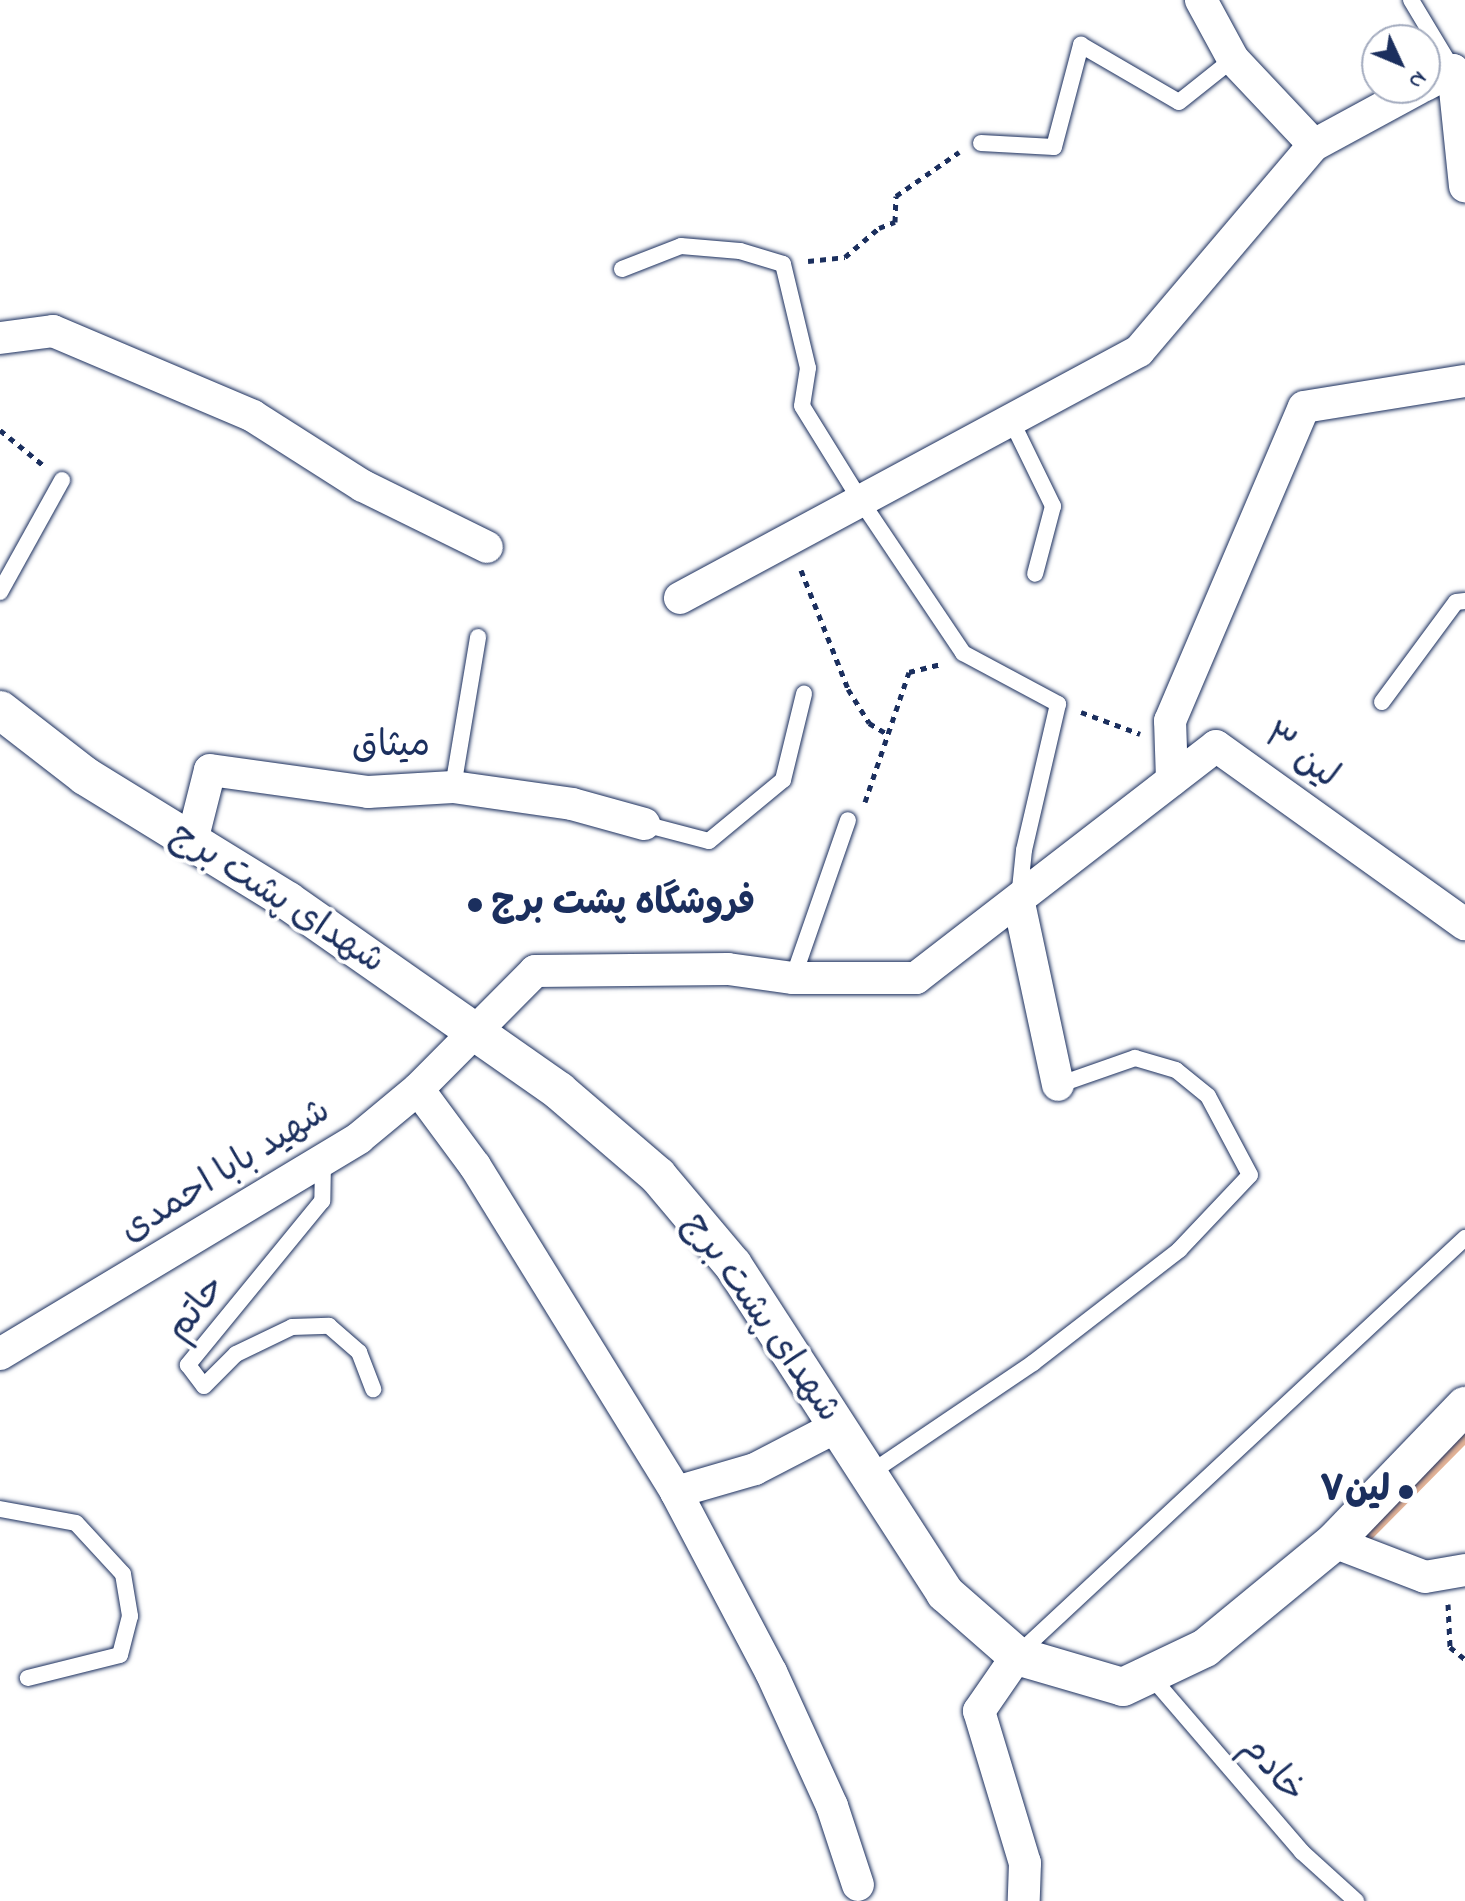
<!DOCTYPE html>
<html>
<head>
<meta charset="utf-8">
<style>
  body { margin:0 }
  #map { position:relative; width:1465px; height:1901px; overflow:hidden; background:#fff; font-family:"Indie Flower","Playpen Sans Arabic",sans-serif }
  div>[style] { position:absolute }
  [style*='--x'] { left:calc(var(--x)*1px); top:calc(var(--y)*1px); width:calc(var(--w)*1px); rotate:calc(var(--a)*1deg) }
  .building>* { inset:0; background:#e4b396 }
  .path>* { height:5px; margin-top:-2.5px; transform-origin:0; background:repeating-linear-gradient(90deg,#1b2f5e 0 6px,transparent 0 12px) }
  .roads { filter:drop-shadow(0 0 2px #1b2f5e) drop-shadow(0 0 2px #1b2f5e) }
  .service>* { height:16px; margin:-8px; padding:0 8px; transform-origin:8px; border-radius:8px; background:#fff }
  .minor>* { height:32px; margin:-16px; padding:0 16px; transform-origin:16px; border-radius:16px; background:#fff }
  .tertiary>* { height:38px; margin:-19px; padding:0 19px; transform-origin:19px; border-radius:19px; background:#fff }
  .dots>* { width:22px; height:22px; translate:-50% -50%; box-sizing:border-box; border:4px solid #fff; border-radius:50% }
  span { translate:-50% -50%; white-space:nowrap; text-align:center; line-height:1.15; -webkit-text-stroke:8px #fff; paint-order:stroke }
  .street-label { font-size:36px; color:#1b2f5e }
  .poi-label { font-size:36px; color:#1b2f5e; font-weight:700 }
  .left { translate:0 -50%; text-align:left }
  .right { translate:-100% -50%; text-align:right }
  .north { position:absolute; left:1361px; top:24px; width:80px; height:80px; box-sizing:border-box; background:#fff; border:2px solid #a4acbf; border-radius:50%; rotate:134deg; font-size:22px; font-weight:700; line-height:32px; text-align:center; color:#1b2f5e }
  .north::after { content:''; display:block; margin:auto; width:28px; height:36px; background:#1b2f5e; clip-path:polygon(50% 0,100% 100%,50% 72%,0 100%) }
</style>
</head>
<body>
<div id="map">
  <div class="building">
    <div style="clip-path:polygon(1465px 1417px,1465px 1445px,1368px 1543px,1348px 1539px)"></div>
  </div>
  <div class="path">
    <div style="--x:808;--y:261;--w:37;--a:-6"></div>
    <div style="--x:845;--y:257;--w:45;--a:-40.5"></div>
    <div style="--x:879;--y:228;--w:17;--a:-21"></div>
    <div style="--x:895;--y:222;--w:26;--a:-88"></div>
    <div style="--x:896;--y:196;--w:77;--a:-34.9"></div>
    <div style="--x:0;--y:430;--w:55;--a:39.1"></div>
    <div style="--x:801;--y:570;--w:128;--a:68.4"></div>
    <div style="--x:848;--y:689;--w:40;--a:58"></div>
    <div style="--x:869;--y:723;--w:21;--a:31"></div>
    <div style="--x:1081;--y:712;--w:63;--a:20.4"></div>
    <div style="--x:865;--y:802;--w:137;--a:-71.3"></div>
    <div style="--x:909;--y:672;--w:32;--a:-14"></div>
    <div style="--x:1448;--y:1604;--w:43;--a:87.3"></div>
    <div style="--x:1450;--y:1647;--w:19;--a:39"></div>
  </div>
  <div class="roads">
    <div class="service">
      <div style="--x:1411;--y:0;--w:82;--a:59"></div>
      <div style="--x:981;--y:143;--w:73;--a:3.1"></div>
      <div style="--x:1054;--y:147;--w:106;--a:-75.2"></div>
      <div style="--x:1081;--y:45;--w:113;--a:30.2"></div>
      <div style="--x:1179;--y:102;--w:69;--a:-38.5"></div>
      <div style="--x:622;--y:269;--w:63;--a:-21.3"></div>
      <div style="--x:681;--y:246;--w:59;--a:4.8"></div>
      <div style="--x:740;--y:251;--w:45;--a:16.8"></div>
      <div style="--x:783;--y:264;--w:107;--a:76.5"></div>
      <div style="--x:808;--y:368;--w:38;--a:99"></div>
      <div style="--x:802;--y:406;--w:112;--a:58.2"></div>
      <div style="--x:861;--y:501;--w:183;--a:56.1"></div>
      <div style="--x:963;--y:653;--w:108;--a:28.2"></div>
      <div style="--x:1058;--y:704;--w:150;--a:103.1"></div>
      <div style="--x:1024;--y:850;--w:48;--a:95.9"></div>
      <div style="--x:1011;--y:420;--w:96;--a:64"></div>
      <div style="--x:1053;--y:506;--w:70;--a:104.8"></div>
      <div style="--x:0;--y:592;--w:128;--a:-61"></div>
      <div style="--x:1382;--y:702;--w:124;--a:-53.5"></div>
      <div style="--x:1456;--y:602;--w:9;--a:-6"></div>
      <div style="--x:453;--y:787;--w:152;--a:-80.5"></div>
      <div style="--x:644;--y:824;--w:67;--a:14.7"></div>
      <div style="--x:709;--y:841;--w:96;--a:-39.5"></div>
      <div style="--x:783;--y:780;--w:89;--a:-76.3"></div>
      <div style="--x:793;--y:978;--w:167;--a:-70.8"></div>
      <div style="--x:323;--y:1162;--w:39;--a:91"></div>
      <div style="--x:322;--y:1201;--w:212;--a:129.3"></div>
      <div style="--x:188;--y:1365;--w:26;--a:53"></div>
      <div style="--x:204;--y:1386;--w:45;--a:-45"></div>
      <div style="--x:236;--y:1354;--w:62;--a:-25.7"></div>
      <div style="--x:292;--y:1327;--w:37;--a:-2"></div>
      <div style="--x:329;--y:1326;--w:40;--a:41"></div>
      <div style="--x:359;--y:1352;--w:40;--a:69"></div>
      <div style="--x:869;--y:1474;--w:198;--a:-34.1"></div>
      <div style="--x:1033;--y:1363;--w:185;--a:-37.7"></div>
      <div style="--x:1179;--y:1250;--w:103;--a:-46.6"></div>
      <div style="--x:1250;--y:1175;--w:89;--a:-118"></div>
      <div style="--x:1208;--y:1096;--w:41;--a:-140.9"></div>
      <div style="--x:1176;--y:1070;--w:43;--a:-163.7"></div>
      <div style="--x:1135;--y:1058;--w:82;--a:160.7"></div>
      <div style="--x:0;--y:1509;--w:77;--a:10.4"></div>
      <div style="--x:76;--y:1523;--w:69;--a:47.3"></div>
      <div style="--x:123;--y:1574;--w:43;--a:80.5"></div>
      <div style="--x:130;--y:1616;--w:40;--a:104.4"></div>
      <div style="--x:120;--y:1655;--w:95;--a:166"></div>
      <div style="--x:1018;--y:1654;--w:611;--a:-42.94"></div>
      <div style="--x:1149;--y:1674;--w:235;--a:49.3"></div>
      <div style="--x:1302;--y:1852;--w:73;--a:42.2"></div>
    </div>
    <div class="minor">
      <div style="--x:1201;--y:0;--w:67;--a:61.5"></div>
      <div style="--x:1233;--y:59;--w:118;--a:46.7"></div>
      <div style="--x:1425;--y:85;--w:32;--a:-28"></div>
      <div style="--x:1453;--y:70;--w:117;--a:84.1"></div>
      <div style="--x:0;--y:338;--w:53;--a:-7.5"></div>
      <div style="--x:53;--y:331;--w:217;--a:23"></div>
      <div style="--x:253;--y:416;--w:130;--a:32.5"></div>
      <div style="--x:363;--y:486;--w:138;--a:26.2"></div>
      <div style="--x:680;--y:598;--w:521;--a:-28.29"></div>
      <div style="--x:1139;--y:351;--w:270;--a:-49.7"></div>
      <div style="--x:1314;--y:145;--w:119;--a:-28.5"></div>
      <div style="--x:1172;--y:780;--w:59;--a:-91.9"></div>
      <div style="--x:1170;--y:721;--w:341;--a:-66.9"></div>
      <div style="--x:1304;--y:407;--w:163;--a:-9.2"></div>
      <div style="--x:192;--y:841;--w:73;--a:-75.8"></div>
      <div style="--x:210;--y:770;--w:160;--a:7.9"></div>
      <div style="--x:368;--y:792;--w:85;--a:-3.4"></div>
      <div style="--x:453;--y:787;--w:120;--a:8.1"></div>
      <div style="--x:572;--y:804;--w:75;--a:15.5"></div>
      <div style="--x:1019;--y:903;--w:186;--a:77.9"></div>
      <div style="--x:418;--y:1089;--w:96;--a:53.5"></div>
      <div style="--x:475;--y:1166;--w:383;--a:58.3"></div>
      <div style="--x:676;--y:1492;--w:204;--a:62.2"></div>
      <div style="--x:771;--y:1672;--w:147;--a:65.5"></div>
      <div style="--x:832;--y:1806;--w:83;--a:71.8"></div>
      <div style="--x:0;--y:1354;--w:419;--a:-31"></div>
      <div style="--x:359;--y:1138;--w:77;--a:-39.7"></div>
      <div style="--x:418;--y:1089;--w:166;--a:-45.2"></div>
      <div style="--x:535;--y:971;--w:193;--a:-0.6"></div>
      <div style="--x:728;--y:969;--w:66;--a:7.9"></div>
      <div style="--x:793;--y:978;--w:123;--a:0"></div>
      <div style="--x:916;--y:978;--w:379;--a:-37.7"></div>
      <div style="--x:1216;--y:746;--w:306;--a:35.6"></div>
      <div style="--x:676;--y:1492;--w:82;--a:-16.2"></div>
      <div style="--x:755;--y:1469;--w:91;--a:-27.4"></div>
      <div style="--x:1334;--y:1542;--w:97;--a:21"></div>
      <div style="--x:1425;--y:1577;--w:41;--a:-9.9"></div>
      <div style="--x:1017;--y:1656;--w:67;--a:124.6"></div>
      <div style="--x:979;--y:1711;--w:159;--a:73.2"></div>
      <div style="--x:1025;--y:1863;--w:38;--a:92"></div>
    </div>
    <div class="tertiary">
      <div style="--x:0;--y:710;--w:108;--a:37.8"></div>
      <div style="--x:85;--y:776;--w:238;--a:31.6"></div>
      <div style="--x:288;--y:901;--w:331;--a:35"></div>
      <div style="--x:559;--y:1091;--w:130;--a:40.6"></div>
      <div style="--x:658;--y:1176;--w:116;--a:49.9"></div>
      <div style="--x:733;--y:1265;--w:391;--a:57.1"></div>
      <div style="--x:945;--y:1593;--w:96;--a:41.2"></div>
      <div style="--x:1017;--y:1656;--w:110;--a:16.3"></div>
      <div style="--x:1123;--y:1687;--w:91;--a:-25.4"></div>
      <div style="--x:1205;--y:1648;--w:167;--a:-39.4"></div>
      <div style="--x:1334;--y:1542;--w:189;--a:-46.1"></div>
    </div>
  </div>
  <div class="dots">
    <div style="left:475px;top:905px;background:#1b2f5e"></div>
    <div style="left:1406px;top:1492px;background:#1b2f5e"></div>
  </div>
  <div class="street-label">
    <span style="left:391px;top:747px">میثاق</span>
    <span style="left:1300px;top:757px;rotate:36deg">لین ۳</span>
    <span style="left:277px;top:899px;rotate:33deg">شهدای پشت برج</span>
    <span style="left:226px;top:1172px;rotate:-32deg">شهید بابا احمدی</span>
    <span style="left:197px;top:1309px;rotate:-53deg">حاتم</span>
    <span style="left:761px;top:1318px;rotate:55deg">شهدای پشت برج</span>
    <span style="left:1272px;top:1770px;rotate:49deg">خادم</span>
  </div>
  <div class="poi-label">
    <span class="left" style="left:491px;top:905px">فروشگاه پشت برج</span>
    <span class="right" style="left:1390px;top:1492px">لین۷</span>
  </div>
  <div class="north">N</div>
</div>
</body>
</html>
